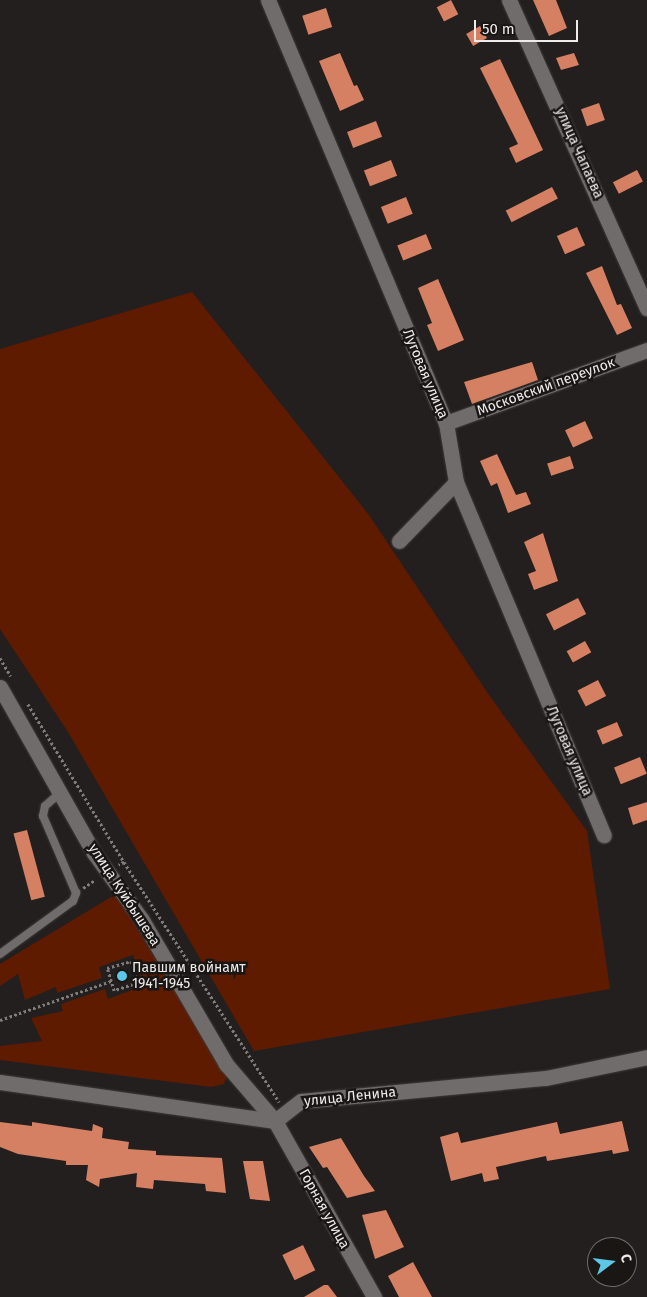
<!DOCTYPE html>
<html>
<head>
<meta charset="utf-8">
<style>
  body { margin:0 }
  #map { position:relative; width:647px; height:1297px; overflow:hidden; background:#221f1e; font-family:"Fira Sans",sans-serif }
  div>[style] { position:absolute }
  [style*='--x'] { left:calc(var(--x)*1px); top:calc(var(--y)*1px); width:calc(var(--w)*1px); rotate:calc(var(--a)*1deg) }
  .green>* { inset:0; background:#5f1b00 }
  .building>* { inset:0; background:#d58062; transform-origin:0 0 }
  .path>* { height:2.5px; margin-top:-1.25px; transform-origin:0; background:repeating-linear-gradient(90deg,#7f7c7b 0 2.5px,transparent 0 5px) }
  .roads { filter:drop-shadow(0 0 1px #3d3b3a) drop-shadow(0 0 1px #3d3b3a) }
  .lane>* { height:8px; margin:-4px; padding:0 4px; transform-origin:4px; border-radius:4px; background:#706c6b }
  .street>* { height:15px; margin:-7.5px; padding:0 7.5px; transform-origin:7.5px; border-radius:7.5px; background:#706c6b }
  .dots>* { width:14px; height:14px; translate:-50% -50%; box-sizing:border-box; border:2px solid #191614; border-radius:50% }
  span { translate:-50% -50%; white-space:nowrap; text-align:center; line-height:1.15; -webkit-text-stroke:5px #191614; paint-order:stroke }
  .street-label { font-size:14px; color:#eeeceb }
  .poi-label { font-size:14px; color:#eeeceb }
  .left { translate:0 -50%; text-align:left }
  .north { position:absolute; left:587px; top:1237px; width:50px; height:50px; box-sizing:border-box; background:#191614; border:1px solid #6e6c6a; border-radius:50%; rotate:75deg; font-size:14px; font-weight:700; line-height:20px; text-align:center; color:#eeeceb }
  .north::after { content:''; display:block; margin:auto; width:18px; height:22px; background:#5cc7e7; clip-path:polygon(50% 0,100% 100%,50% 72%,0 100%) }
  .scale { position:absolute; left:474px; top:20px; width:104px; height:22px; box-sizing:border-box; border:2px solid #eeeceb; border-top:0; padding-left:6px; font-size:15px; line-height:18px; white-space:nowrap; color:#eeeceb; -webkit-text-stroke:4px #191614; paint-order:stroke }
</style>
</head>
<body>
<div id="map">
  <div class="green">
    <div style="clip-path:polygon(192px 292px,369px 515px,489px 695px,587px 831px,610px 989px,254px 1051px,68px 732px,0 629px,0 349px)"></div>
    <div style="clip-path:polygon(116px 894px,227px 1076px,224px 1084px,211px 1087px,0 1060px,0 1046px,42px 1041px,31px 1018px,63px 1011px,61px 1004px,105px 989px,108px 999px,143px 986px,133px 955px,99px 967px,102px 978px,57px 993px,56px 987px,25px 1000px,18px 974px,0 986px,0 964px)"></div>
  </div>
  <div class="building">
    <div style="left:451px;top:0;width:16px;height:16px;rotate:63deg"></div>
    <div style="clip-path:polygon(533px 0,556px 0,567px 28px,549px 36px)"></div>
    <div style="left:326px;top:8px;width:20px;height:25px;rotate:72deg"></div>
    <div style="left:480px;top:26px;width:14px;height:16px;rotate:60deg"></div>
    <div style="clip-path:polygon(340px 53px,354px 86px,357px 85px,364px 100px,340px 111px,319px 61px)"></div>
    <div style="clip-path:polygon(574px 53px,579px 65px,561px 70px,556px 58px)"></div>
    <div style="clip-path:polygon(500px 59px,543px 150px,516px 163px,509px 148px,518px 144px,480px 68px)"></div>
    <div style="left:599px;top:103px;width:18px;height:19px;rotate:71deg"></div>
    <div style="left:376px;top:121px;width:17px;height:31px;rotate:69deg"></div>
    <div style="left:391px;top:160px;width:17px;height:29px;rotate:69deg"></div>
    <div style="left:637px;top:170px;width:13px;height:27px;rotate:63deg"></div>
    <div style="left:552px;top:187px;width:13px;height:52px;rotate:63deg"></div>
    <div style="left:406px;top:197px;width:18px;height:27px;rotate:68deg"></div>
    <div style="left:577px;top:227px;width:20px;height:22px;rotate:66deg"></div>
    <div style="left:426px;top:234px;width:16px;height:31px;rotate:68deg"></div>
    <div style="clip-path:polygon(602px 266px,617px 305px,621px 304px,632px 328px,617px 335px,586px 273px)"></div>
    <div style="clip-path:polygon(438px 279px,464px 340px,438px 351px,427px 325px,432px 323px,418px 288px)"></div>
    <div style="clip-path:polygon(532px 362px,538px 380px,472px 404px,464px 382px)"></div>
    <div style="left:585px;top:421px;width:19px;height:22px;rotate:65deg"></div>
    <div style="clip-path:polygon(497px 454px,516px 495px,526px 492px,531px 504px,508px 513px,497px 483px,491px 486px,480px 461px)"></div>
    <div style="left:570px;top:456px;width:13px;height:24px;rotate:72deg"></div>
    <div style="clip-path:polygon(543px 533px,558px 581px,534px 590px,528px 574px,536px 571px,524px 542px)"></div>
    <div style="left:578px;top:598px;width:18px;height:36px;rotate:63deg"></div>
    <div style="left:585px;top:641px;width:13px;height:21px;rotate:61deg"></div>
    <div style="left:598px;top:680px;width:18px;height:23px;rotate:63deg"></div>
    <div style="left:617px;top:722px;width:15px;height:22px;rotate:67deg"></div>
    <div style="left:640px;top:757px;width:18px;height:28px;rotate:68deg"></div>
    <div style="clip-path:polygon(647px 802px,647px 820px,633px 825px,628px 808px)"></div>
    <div style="left:27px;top:830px;width:69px;height:14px;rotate:75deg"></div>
    <div style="clip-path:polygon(622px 1121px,629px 1151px,613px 1154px,612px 1150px,547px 1161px,546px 1156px,496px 1167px,499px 1179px,484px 1182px,482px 1173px,451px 1181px,440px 1137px,458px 1132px,461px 1143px,557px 1122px,560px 1134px)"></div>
    <div style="clip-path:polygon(0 1122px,32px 1126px,32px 1122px,92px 1131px,93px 1124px,103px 1128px,102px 1138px,129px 1142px,128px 1149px,156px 1151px,156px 1155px,222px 1158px,226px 1193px,206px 1191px,205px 1184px,154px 1180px,153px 1189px,136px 1187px,137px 1173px,100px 1179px,99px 1187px,86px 1180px,88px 1165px,66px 1165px,66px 1161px,18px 1154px,0 1147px)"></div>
    <div style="clip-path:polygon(341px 1138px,364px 1176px,375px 1191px,347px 1198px,327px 1167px,323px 1168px,309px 1147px)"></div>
    <div style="clip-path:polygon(243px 1161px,263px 1161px,270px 1201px,250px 1199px)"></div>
    <div style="clip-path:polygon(386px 1210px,404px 1247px,375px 1259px,362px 1215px)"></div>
    <div style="left:303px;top:1245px;width:28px;height:23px;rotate:64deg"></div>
    <div style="clip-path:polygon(413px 1262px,432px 1297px,399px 1297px,388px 1276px)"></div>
    <div style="clip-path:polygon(324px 1285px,328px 1285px,337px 1297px,304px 1297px)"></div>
  </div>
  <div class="path">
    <div style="--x:0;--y:658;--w:21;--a:59"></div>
    <div style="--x:28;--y:704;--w:185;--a:58.7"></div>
    <div style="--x:124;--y:862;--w:6;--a:149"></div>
    <div style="--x:124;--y:862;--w:286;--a:57.1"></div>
    <div style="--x:83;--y:888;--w:14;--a:-34"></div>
    <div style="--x:131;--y:961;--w:23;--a:72"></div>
    <div style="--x:138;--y:983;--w:25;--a:162"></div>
    <div style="--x:114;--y:991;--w:24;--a:-107"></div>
    <div style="--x:107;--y:968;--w:25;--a:-16"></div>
    <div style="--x:134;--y:970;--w:19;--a:-18"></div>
    <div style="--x:0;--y:1020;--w:118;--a:-19.4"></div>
  </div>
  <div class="roads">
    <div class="lane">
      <div style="--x:0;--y:954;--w:90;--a:-36"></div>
      <div style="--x:73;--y:901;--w:9;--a:-69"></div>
      <div style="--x:76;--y:893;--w:84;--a:-113.2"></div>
      <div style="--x:43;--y:816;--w:10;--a:-79"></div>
      <div style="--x:45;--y:806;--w:20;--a:-41"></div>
    </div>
    <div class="street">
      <div style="--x:268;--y:0;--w:459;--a:67.2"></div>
      <div style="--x:446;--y:423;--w:60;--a:80.4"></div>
      <div style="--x:456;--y:482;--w:383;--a:67.3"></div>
      <div style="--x:509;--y:0;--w:338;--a:65.9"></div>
      <div style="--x:446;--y:423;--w:214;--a:-20"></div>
      <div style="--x:399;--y:541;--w:82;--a:-46"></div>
      <div style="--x:0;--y:687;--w:191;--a:60.5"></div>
      <div style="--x:94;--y:853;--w:82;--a:54.4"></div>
      <div style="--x:142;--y:920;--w:167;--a:59.7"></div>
      <div style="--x:226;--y:1064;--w:75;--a:49.3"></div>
      <div style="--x:275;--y:1121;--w:202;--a:60.6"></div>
      <div style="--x:0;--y:1082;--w:278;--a:8.1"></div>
      <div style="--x:275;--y:1121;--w:33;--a:-38"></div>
      <div style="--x:301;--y:1101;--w:246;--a:-5.4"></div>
      <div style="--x:546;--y:1078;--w:103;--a:-11.7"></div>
    </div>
  </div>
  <div class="dots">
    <div style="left:122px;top:976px;background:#5cc7e7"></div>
  </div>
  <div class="street-label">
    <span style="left:579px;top:153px;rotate:66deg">улица Чапаева</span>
    <span style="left:425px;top:374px;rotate:67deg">Луговая улица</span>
    <span style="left:546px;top:387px;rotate:-20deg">Московский переулок</span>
    <span style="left:569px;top:751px;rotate:67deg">Луговая улица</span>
    <span style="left:124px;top:895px;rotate:57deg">улица Куйбышева</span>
    <span style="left:350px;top:1097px;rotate:-6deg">улица Ленина</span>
    <span style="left:324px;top:1209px;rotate:61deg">Горная улица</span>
  </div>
  <div class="poi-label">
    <span class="left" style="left:132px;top:976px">Павшим войнамт<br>1941-1945</span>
  </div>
  <div class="north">С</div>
  <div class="scale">50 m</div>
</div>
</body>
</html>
